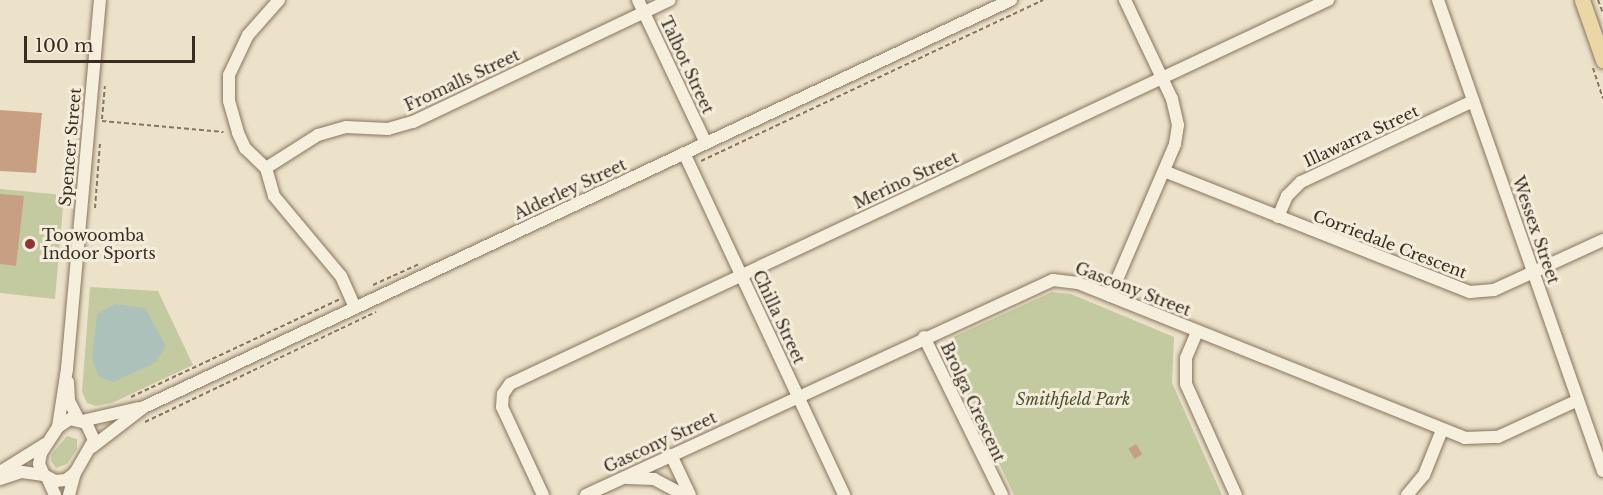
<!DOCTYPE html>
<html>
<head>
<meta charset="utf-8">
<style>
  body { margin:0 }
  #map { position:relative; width:1603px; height:495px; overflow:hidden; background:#ece2ca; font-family:"Libre Baskerville",serif }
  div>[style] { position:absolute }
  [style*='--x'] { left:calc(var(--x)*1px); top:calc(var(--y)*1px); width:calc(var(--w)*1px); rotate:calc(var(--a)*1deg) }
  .green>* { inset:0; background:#c4ca9f }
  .water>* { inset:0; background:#abc1ba }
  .building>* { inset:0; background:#c7a083; transform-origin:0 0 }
  .path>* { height:2px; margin-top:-1px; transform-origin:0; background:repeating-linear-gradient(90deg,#887560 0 4.5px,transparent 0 7.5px) }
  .roads { filter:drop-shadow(0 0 2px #887560) drop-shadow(0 0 2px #887560) }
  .minor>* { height:12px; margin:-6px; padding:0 6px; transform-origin:6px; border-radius:6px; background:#f7efdd }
  .major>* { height:15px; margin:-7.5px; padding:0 7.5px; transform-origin:7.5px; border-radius:7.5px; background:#ebd6a6 }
  .dots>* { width:16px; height:16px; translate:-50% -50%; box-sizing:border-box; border:3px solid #f4ecda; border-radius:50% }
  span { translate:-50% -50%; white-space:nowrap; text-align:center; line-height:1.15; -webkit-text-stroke:6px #f4ecda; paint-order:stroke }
  .street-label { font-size:16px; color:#392d22 }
  .poi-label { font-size:16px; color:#392d22 }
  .left { translate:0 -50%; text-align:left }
  .park-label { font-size:16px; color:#49542a; font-style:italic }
  .scale { position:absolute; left:24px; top:36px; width:171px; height:27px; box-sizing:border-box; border:3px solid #392d22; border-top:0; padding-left:8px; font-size:18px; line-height:21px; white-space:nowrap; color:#392d22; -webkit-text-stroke:4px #f4ecda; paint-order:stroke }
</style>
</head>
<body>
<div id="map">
  <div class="green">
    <div style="clip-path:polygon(0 189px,64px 195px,55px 299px,0 293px)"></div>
    <div style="clip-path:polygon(90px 287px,158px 291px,193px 365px,112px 403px,96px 406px,87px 403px,82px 392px)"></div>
    <div style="clip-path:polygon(1052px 292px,1071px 294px,1174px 337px,1172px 383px,1222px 495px,1014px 495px,945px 347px,951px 338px)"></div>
    <div style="clip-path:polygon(67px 436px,77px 439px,77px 449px,67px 464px,56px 468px,51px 461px,52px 454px)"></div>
  </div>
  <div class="water">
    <div style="clip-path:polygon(115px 304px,145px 308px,166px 346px,155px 363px,113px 382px,99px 377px,92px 359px,97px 314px)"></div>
  </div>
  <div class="building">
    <div style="clip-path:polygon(0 110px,42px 113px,36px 173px,0 171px)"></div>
    <div style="clip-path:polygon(0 194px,24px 196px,16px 266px,0 264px)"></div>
    <div style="left:1136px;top:444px;width:12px;height:9px;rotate:59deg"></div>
  </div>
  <div class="path">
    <div style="--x:1598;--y:0;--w:14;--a:69"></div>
    <div style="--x:1593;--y:68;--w:32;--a:72"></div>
    <div style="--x:102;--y:119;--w:33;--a:-85"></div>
    <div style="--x:102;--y:121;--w:122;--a:5.2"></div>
    <div style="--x:701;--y:161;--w:378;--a:-25.2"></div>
    <div style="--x:95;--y:208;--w:65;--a:-85.6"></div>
    <div style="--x:373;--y:285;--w:51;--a:-24.5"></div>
    <div style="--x:131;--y:397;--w:231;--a:-25.1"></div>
    <div style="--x:145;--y:422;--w:256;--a:-25.5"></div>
  </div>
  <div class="roads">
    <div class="minor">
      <div style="--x:279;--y:0;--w:47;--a:131.5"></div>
      <div style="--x:248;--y:35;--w:44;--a:115.4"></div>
      <div style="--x:229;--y:75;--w:26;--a:90"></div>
      <div style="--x:229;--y:101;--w:33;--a:74"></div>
      <div style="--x:238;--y:133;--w:17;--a:65"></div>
      <div style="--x:245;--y:148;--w:29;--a:44"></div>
      <div style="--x:266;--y:168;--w:29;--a:74"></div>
      <div style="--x:274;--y:196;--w:104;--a:50.1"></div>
      <div style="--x:341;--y:276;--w:35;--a:66"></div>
      <div style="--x:638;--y:0;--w:158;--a:64.6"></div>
      <div style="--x:1438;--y:0;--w:499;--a:70.7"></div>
      <div style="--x:684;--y:153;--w:378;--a:64.9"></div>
      <div style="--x:266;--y:168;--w:62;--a:-32.4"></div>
      <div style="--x:318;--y:135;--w:29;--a:-16"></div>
      <div style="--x:346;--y:127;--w:42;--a:2.7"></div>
      <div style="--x:388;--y:129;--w:26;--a:-16"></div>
      <div style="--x:413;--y:122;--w:284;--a:-25.4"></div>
      <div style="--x:1164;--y:171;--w:329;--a:21.6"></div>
      <div style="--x:1470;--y:292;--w:24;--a:-5"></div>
      <div style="--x:1494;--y:290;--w:120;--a:-24.6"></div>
      <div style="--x:1278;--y:217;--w:23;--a:-67"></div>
      <div style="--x:1287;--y:196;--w:20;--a:-45"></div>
      <div style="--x:1301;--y:182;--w:190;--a:-25.2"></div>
      <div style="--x:1110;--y:296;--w:165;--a:-66.8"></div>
      <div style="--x:1175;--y:144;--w:19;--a:-81"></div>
      <div style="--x:1178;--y:125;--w:27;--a:-103"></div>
      <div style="--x:1172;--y:99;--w:110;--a:-115.4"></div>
      <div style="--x:1197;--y:332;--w:28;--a:113"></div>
      <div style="--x:1186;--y:358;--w:26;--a:90"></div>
      <div style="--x:1186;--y:384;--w:122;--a:65.8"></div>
      <div style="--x:924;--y:337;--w:176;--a:63.7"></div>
      <div style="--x:68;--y:382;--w:19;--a:87"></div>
      <div style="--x:69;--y:401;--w:20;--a:63"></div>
      <div style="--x:82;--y:421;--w:58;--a:-12.8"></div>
      <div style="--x:58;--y:427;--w:59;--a:-81.2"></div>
      <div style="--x:67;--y:369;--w:370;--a:-84.9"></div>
      <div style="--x:92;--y:447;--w:66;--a:-37.6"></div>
      <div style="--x:144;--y:407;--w:958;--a:-25.15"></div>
      <div style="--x:671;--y:455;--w:44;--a:64.6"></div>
      <div style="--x:0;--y:472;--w:53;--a:-31.9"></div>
      <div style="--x:47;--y:477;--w:20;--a:66"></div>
      <div style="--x:627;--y:478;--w:27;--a:2"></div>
      <div style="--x:654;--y:479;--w:34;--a:28"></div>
      <div style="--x:0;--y:479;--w:23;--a:-18"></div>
      <div style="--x:22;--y:472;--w:22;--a:8"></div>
      <div style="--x:69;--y:495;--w:23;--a:-75"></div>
      <div style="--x:75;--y:473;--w:38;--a:-60"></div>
      <div style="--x:94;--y:440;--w:19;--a:-115"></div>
      <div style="--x:86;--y:423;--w:16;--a:-166"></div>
      <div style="--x:70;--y:419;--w:14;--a:146"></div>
      <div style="--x:58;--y:427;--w:31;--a:123"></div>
      <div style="--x:41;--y:453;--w:11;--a:100"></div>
      <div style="--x:39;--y:464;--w:12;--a:66"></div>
      <div style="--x:44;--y:475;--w:13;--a:29"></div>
      <div style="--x:55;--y:481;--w:11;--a:-5"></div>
      <div style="--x:66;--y:480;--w:11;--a:-38"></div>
      <div style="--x:543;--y:495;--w:97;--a:-115"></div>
      <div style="--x:502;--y:407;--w:13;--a:-86"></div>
      <div style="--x:503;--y:394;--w:12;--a:-55"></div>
      <div style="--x:510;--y:384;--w:904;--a:-25.15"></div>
      <div style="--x:586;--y:495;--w:514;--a:-24.72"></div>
      <div style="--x:1053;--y:280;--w:25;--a:7"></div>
      <div style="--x:1078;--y:283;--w:417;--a:21.8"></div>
      <div style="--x:1465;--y:438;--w:33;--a:-2"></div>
      <div style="--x:1498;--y:437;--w:88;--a:-24.8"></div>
      <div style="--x:1407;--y:495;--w:26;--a:-50"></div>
      <div style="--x:1424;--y:475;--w:48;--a:-68.2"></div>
    </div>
    <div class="major">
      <div style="--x:1582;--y:0;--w:64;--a:70.7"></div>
    </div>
  </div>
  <div class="dots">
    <div style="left:30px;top:244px;background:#923434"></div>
  </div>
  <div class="street-label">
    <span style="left:687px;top:65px;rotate:65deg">Talbot Street</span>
    <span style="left:462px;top:80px;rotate:-25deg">Fromalls Street</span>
    <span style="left:1361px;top:136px;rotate:-25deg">Illawarra Street</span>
    <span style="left:70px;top:147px;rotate:-85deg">Spencer Street</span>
    <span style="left:906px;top:180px;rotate:-25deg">Merino Street</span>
    <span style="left:570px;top:189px;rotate:-25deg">Alderley Street</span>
    <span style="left:1536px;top:230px;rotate:71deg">Wessex Street</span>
    <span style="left:1390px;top:244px;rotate:21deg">Corriedale Crescent</span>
    <span style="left:1133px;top:289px;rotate:21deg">Gascony Street</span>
    <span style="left:779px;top:317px;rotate:65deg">Chilla Street</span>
    <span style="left:973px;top:402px;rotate:65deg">Brolga Crescent</span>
    <span style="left:660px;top:442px;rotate:-25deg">Gascony Street</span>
  </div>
  <div class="poi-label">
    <span class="left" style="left:42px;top:244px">Toowoomba<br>Indoor Sports</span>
  </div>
  <div class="park-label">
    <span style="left:1073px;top:399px">Smithfield Park</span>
  </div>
  <div class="scale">100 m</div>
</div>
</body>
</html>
